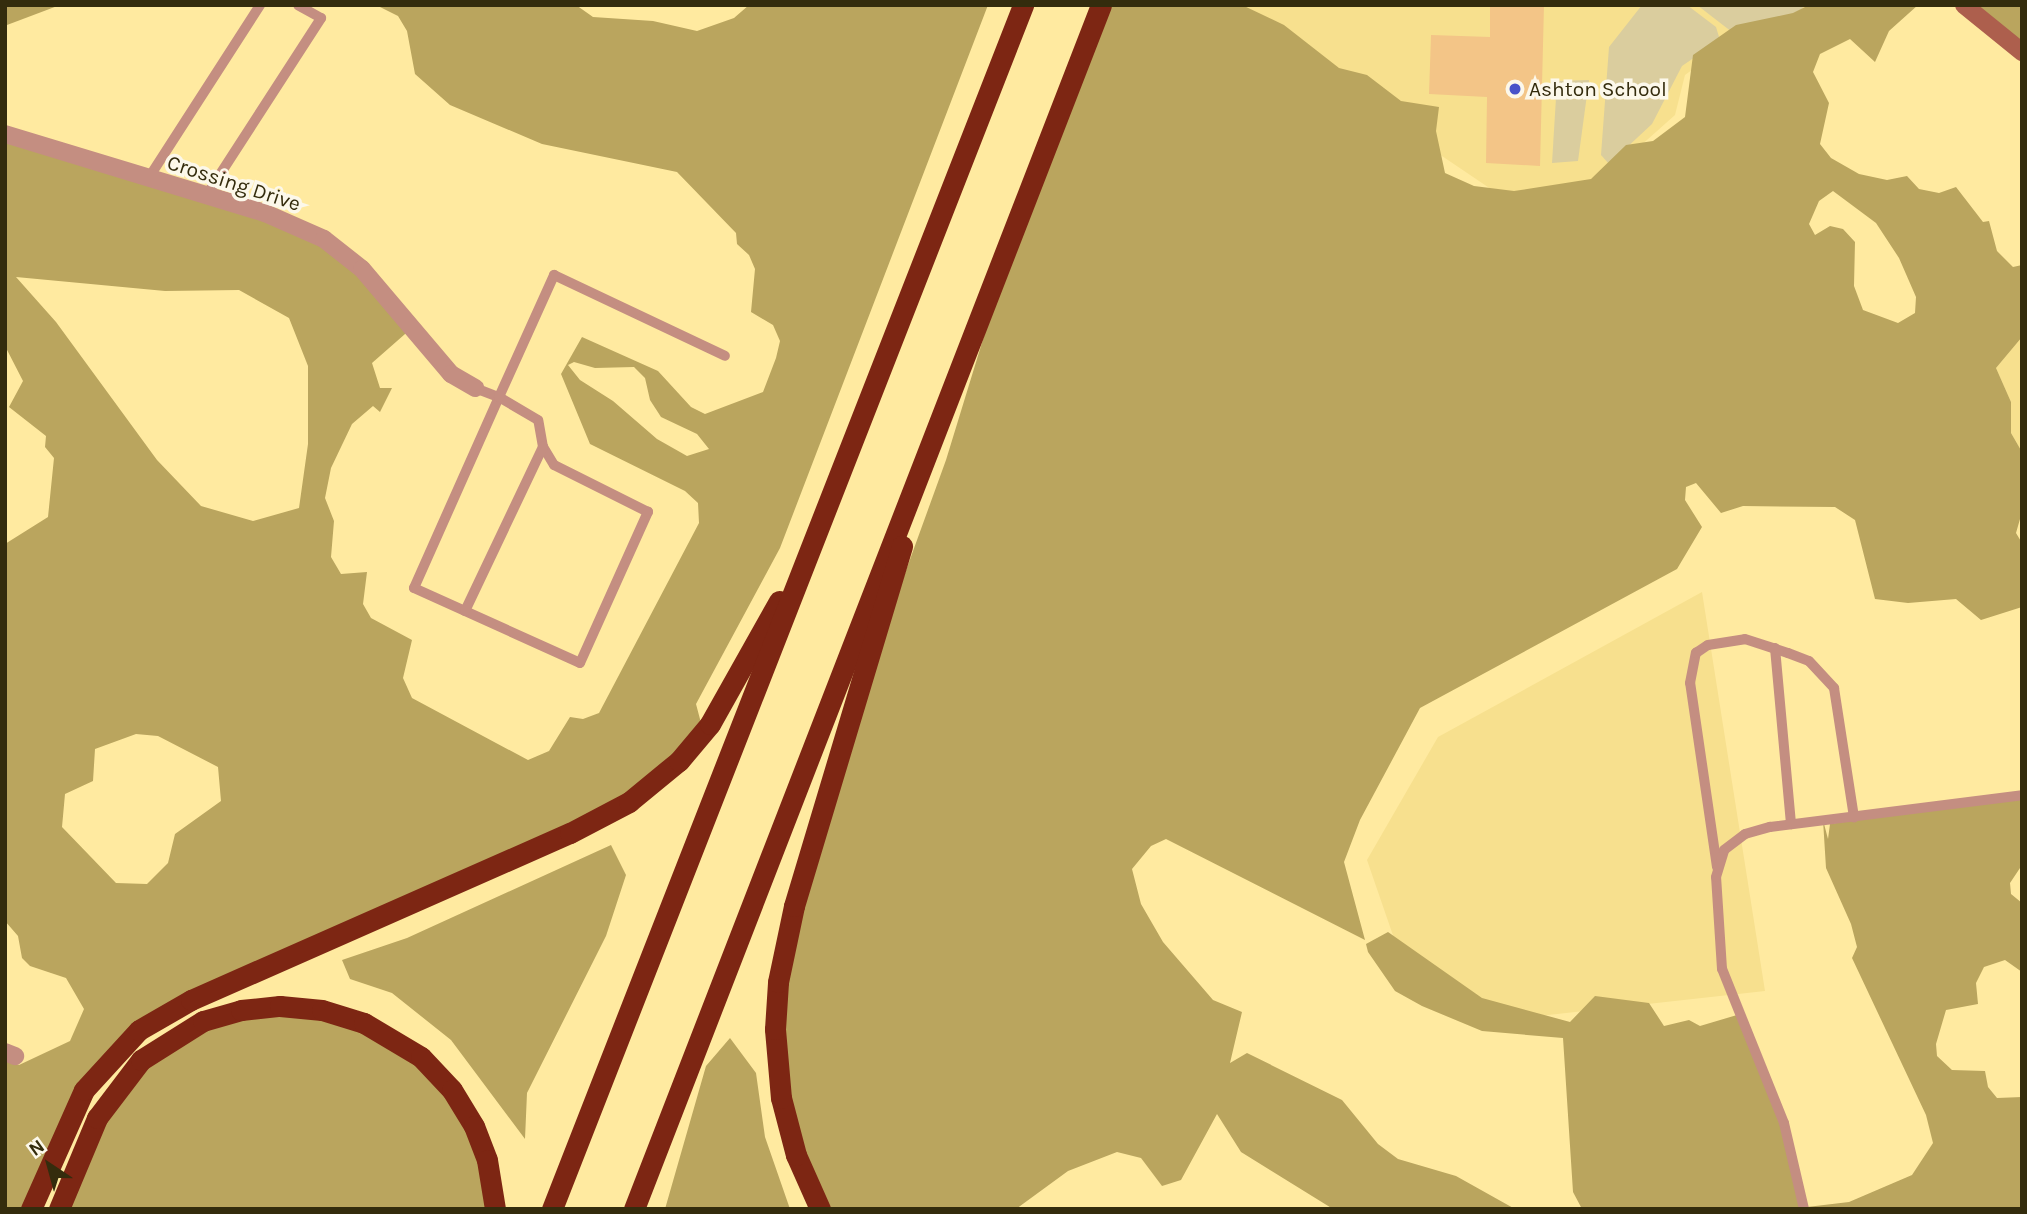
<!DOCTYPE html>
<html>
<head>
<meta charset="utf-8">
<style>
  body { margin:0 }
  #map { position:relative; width:2027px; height:1214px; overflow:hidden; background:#ffeaa0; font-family:Karla,sans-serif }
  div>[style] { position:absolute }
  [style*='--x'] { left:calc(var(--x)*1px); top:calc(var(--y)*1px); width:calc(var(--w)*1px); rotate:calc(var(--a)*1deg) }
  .built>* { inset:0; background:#f7e08e }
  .green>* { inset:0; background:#dacd9e }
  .forest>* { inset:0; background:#baa55e }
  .building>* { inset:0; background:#f3c587 }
  .lane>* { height:10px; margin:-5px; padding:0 5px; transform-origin:5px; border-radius:5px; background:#c48e81 }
  .street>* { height:18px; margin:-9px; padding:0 9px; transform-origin:9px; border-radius:9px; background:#c48e81 }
  .secondary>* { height:18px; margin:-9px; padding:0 9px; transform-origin:9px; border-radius:9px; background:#ad5f4d }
  .highway>* { height:21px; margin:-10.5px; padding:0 10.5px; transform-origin:10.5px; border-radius:10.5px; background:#7d2613 }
  .dots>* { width:19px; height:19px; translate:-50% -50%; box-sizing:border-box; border:4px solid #fcf8ea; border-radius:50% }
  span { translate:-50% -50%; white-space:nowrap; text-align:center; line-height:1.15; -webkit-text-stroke:7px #fcf8ea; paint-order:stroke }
  .poi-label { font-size:21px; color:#342c0d }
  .left { translate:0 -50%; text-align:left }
  .street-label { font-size:21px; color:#342c0d }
  .frame { position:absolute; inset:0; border:7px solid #342c0d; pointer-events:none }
  .north { position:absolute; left:14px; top:1130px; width:70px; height:70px; -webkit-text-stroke:5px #fcf8ea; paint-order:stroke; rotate:324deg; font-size:19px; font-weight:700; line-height:28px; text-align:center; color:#342c0d }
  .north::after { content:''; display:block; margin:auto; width:24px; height:32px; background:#342c0d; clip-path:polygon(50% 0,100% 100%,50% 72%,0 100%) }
</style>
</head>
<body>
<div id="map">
  <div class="built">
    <div style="clip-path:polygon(1237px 5px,1818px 5px,1725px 46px,1685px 75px,1675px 115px,1620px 164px,1580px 187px,1516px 206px,1365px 104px)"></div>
    <div style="clip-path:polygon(2022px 337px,2022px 452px,2011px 433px,2011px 402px,1996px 368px)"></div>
    <div style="clip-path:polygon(1702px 592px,1765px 991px,1530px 1017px,1407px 976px,1367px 860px,1438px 737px)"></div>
  </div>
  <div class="green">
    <div style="clip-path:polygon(1642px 5px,1687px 5px,1716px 27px,1720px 40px,1682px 66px,1652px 124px,1609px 164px,1601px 155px,1609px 47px)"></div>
    <div style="clip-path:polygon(1697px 5px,1805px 5px,1763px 56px)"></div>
    <div style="clip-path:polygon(1589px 80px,1578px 161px,1552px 163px,1557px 81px)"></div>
  </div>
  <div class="forest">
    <div style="clip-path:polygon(5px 5px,60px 5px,7px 25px)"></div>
    <div style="clip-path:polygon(evenodd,376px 5px,576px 5px,593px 17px,653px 21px,697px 31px,734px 18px,749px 5px,988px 5px,780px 548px,696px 704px,705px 738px,663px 782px,178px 1009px,105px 1065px,34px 1209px,5px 1209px,5px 1061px,19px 1065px,70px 1041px,84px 1009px,66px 978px,30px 966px,22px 958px,18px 936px,5px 921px,5px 544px,48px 517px,54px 458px,45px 447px,46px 436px,9px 407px,23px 381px,5px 346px,5px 133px,291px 216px,413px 327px,372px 363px,380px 388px,392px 388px,380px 412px,373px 406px,352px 424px,331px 468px,325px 498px,334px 521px,331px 557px,341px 574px,367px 572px,363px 604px,371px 618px,412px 640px,403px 678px,412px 698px,528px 760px,549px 751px,570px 717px,583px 719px,599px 713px,699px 523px,698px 503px,685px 491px,590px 444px,561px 374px,582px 337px,658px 371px,691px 407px,705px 414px,763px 392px,776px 358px,780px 341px,773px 325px,751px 312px,755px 269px,749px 255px,737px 244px,736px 233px,677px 172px,542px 144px,450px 105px,415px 74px,407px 31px,398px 16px,376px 5px,16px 277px,165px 291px,239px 290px,289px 318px,308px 366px,308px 444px,299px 508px,253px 521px,201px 506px,157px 460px,56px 322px,16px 277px,376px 5px,574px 362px,595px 368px,634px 367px,645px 378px,650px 400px,661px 417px,697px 434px,709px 449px,687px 456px,657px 439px,613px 401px,580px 380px,568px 365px,574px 362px,376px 5px,136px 734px,158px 736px,218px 767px,221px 801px,175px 834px,168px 863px,147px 884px,116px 883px,62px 827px,65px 794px,93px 781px,95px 749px,136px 734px)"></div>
    <div style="clip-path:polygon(evenodd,1104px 5px,1242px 5px,1284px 25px,1339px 68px,1367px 75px,1401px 101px,1439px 107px,1436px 131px,1445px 173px,1474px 186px,1514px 191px,1591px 179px,1626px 145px,1653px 141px,1685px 117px,1693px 55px,1736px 25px,1793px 13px,1809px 5px,1918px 5px,1889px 31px,1875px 62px,1850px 39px,1820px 54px,1813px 72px,1829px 103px,1820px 144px,1831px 158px,1859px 174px,1887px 180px,1907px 176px,1919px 189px,1939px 193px,1956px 187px,1983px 222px,1989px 221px,1997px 251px,2013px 267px,2022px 265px,2022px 337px,1996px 368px,2011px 402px,2011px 433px,2022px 452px,2022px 512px,2016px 533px,2022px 543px,2022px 607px,1981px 620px,1956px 599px,1908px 603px,1875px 599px,1855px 520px,1835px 507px,1743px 506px,1721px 513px,1696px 483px,1686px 487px,1685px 500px,1702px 527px,1677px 569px,1420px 708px,1360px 820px,1344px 862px,1365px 940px,1166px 839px,1151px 846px,1132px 869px,1141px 904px,1163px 942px,1213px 1000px,1242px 1012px,1230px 1063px,1247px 1053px,1342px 1100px,1378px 1144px,1398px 1159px,1456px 1176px,1515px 1209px,1333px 1209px,1241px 1152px,1217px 1114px,1181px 1180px,1162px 1186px,1141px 1158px,1117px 1152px,1068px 1171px,1016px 1209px,819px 1209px,777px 1061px,788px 943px,875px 656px,946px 460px,1003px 274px,1104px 5px,1833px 191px,1876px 223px,1899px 258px,1916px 297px,1915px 313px,1898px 323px,1863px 310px,1854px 286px,1855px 242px,1843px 229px,1830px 226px,1815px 235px,1809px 224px,1819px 201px,1833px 191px)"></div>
    <div style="clip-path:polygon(1965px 5px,2022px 5px,2022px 54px)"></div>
    <div style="clip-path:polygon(2022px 794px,2022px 865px,2010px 883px,2011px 894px,2022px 903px,2022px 972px,2005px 960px,1984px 967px,1976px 983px,1978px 1004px,1946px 1010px,1936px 1044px,1937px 1056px,1952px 1070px,1985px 1071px,1988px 1087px,1997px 1098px,2022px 1097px,2022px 1209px,1582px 1209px,1573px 1192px,1563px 1038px,1482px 1031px,1422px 1006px,1395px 991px,1368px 952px,1366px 944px,1388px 932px,1482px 998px,1570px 1022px,1595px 996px,1649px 1003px,1664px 1026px,1689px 1020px,1700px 1026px,1737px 1015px,1781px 1121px,1807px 1207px,1849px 1202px,1912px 1175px,1933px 1143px,1926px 1115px,1852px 958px,1857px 947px,1851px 924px,1826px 868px,1823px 820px,1828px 839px,1830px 824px)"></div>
    <div style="clip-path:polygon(611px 845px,626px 875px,606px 936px,527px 1093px,525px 1139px,451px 1040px,392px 993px,350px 979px,342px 960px,407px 938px)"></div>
    <div style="clip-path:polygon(239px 1012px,363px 1023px,452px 1092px,495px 1209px,64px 1209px,90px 1141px,152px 1061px)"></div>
    <div style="clip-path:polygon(730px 1038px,756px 1073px,765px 1137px,790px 1209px,665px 1209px,706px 1066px)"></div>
  </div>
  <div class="building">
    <div style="clip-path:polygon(1490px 5px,1544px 5px,1540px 166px,1486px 163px,1487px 97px,1429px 94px,1431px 35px,1490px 37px)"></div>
  </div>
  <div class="lane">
    <div style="--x:148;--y:179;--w:207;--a:-57.2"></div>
    <div style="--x:206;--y:196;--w:212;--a:-57.1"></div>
    <div style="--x:321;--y:18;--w:26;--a:-151"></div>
    <div style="--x:475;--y:388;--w:26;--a:21"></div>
    <div style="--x:499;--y:397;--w:209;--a:114"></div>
    <div style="--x:414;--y:588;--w:182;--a:24.3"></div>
    <div style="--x:580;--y:663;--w:166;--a:-65.8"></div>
    <div style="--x:648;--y:512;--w:105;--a:-153.4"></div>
    <div style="--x:554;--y:465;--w:21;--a:-121"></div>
    <div style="--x:543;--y:447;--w:27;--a:-100"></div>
    <div style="--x:538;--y:420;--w:45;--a:-149.5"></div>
    <div style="--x:499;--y:397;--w:134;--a:-65.7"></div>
    <div style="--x:554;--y:275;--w:189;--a:25.3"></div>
    <div style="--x:465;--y:611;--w:182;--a:-64.6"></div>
    <div style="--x:1775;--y:648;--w:177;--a:84.8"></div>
    <div style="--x:1717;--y:867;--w:186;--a:-98.3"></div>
    <div style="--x:1690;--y:683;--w:31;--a:-79"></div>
    <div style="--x:1696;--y:653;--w:14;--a:-34"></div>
    <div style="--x:1708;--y:645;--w:37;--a:-9"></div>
    <div style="--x:1745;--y:639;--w:45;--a:18"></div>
    <div style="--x:1788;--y:653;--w:22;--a:21"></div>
    <div style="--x:1809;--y:661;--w:37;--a:47"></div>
    <div style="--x:1834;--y:688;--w:131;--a:81.2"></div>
    <div style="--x:1804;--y:1209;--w:88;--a:-103.1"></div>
    <div style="--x:1784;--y:1123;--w:166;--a:-111.9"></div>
    <div style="--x:1722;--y:969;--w:92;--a:-93.7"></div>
    <div style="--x:1716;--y:877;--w:28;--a:-73"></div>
    <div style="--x:1724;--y:850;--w:26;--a:-37"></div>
    <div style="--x:1745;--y:834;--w:26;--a:-16"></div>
    <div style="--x:1770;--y:827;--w:254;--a:-7.2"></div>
  </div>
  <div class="street">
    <div style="--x:5;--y:134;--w:272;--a:16.9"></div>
    <div style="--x:265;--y:213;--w:64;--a:23.8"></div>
    <div style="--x:324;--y:239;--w:48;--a:38.3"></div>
    <div style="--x:362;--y:269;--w:138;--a:49.7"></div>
    <div style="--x:451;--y:374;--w:28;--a:30"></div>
    <div style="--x:5;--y:1052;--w:11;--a:22"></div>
  </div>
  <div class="secondary">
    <div style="--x:1964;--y:5;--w:75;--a:39"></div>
  </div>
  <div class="highway">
    <div style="--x:31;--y:1209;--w:130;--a:-66"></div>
    <div style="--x:84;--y:1090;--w:81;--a:-47.5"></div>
    <div style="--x:139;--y:1030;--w:60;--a:-30"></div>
    <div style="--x:191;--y:1000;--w:414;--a:-23.8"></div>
    <div style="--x:570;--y:833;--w:67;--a:-27.7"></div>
    <div style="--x:629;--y:802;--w:65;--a:-39.4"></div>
    <div style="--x:679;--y:761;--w:48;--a:-50"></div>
    <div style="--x:710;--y:724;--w:141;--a:-60.7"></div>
    <div style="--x:59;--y:1209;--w:99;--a:-67.3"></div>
    <div style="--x:97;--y:1118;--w:73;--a:-52.8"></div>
    <div style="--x:141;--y:1060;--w:73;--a:-32.2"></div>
    <div style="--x:203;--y:1021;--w:40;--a:-16"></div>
    <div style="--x:241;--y:1010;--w:39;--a:-6"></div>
    <div style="--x:280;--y:1006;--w:42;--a:5.4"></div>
    <div style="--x:322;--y:1010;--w:44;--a:17.2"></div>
    <div style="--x:364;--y:1023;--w:66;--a:30.8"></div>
    <div style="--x:421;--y:1057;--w:45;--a:46.8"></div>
    <div style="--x:452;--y:1090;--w:42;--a:58.6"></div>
    <div style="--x:474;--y:1126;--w:36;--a:69"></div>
    <div style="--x:487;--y:1160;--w:50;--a:80.7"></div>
    <div style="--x:552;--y:1209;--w:1293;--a:-68.63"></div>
    <div style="--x:634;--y:1209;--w:1291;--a:-68.8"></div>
    <div style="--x:820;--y:1209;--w:59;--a:-114"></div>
    <div style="--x:796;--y:1155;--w:59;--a:-104.7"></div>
    <div style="--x:781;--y:1098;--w:69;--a:-95"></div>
    <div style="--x:775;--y:1029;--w:47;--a:-86.3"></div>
    <div style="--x:778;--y:982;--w:78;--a:-78.1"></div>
    <div style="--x:794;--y:906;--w:376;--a:-73.3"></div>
  </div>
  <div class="dots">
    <div style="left:1515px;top:89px;background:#4953c9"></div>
  </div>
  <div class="poi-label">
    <span class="left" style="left:1529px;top:89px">Ashton School</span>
  </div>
  <div class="street-label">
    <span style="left:234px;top:183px;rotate:18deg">Crossing Drive</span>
  </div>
  <div class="frame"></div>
  <div class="north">N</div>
</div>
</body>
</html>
